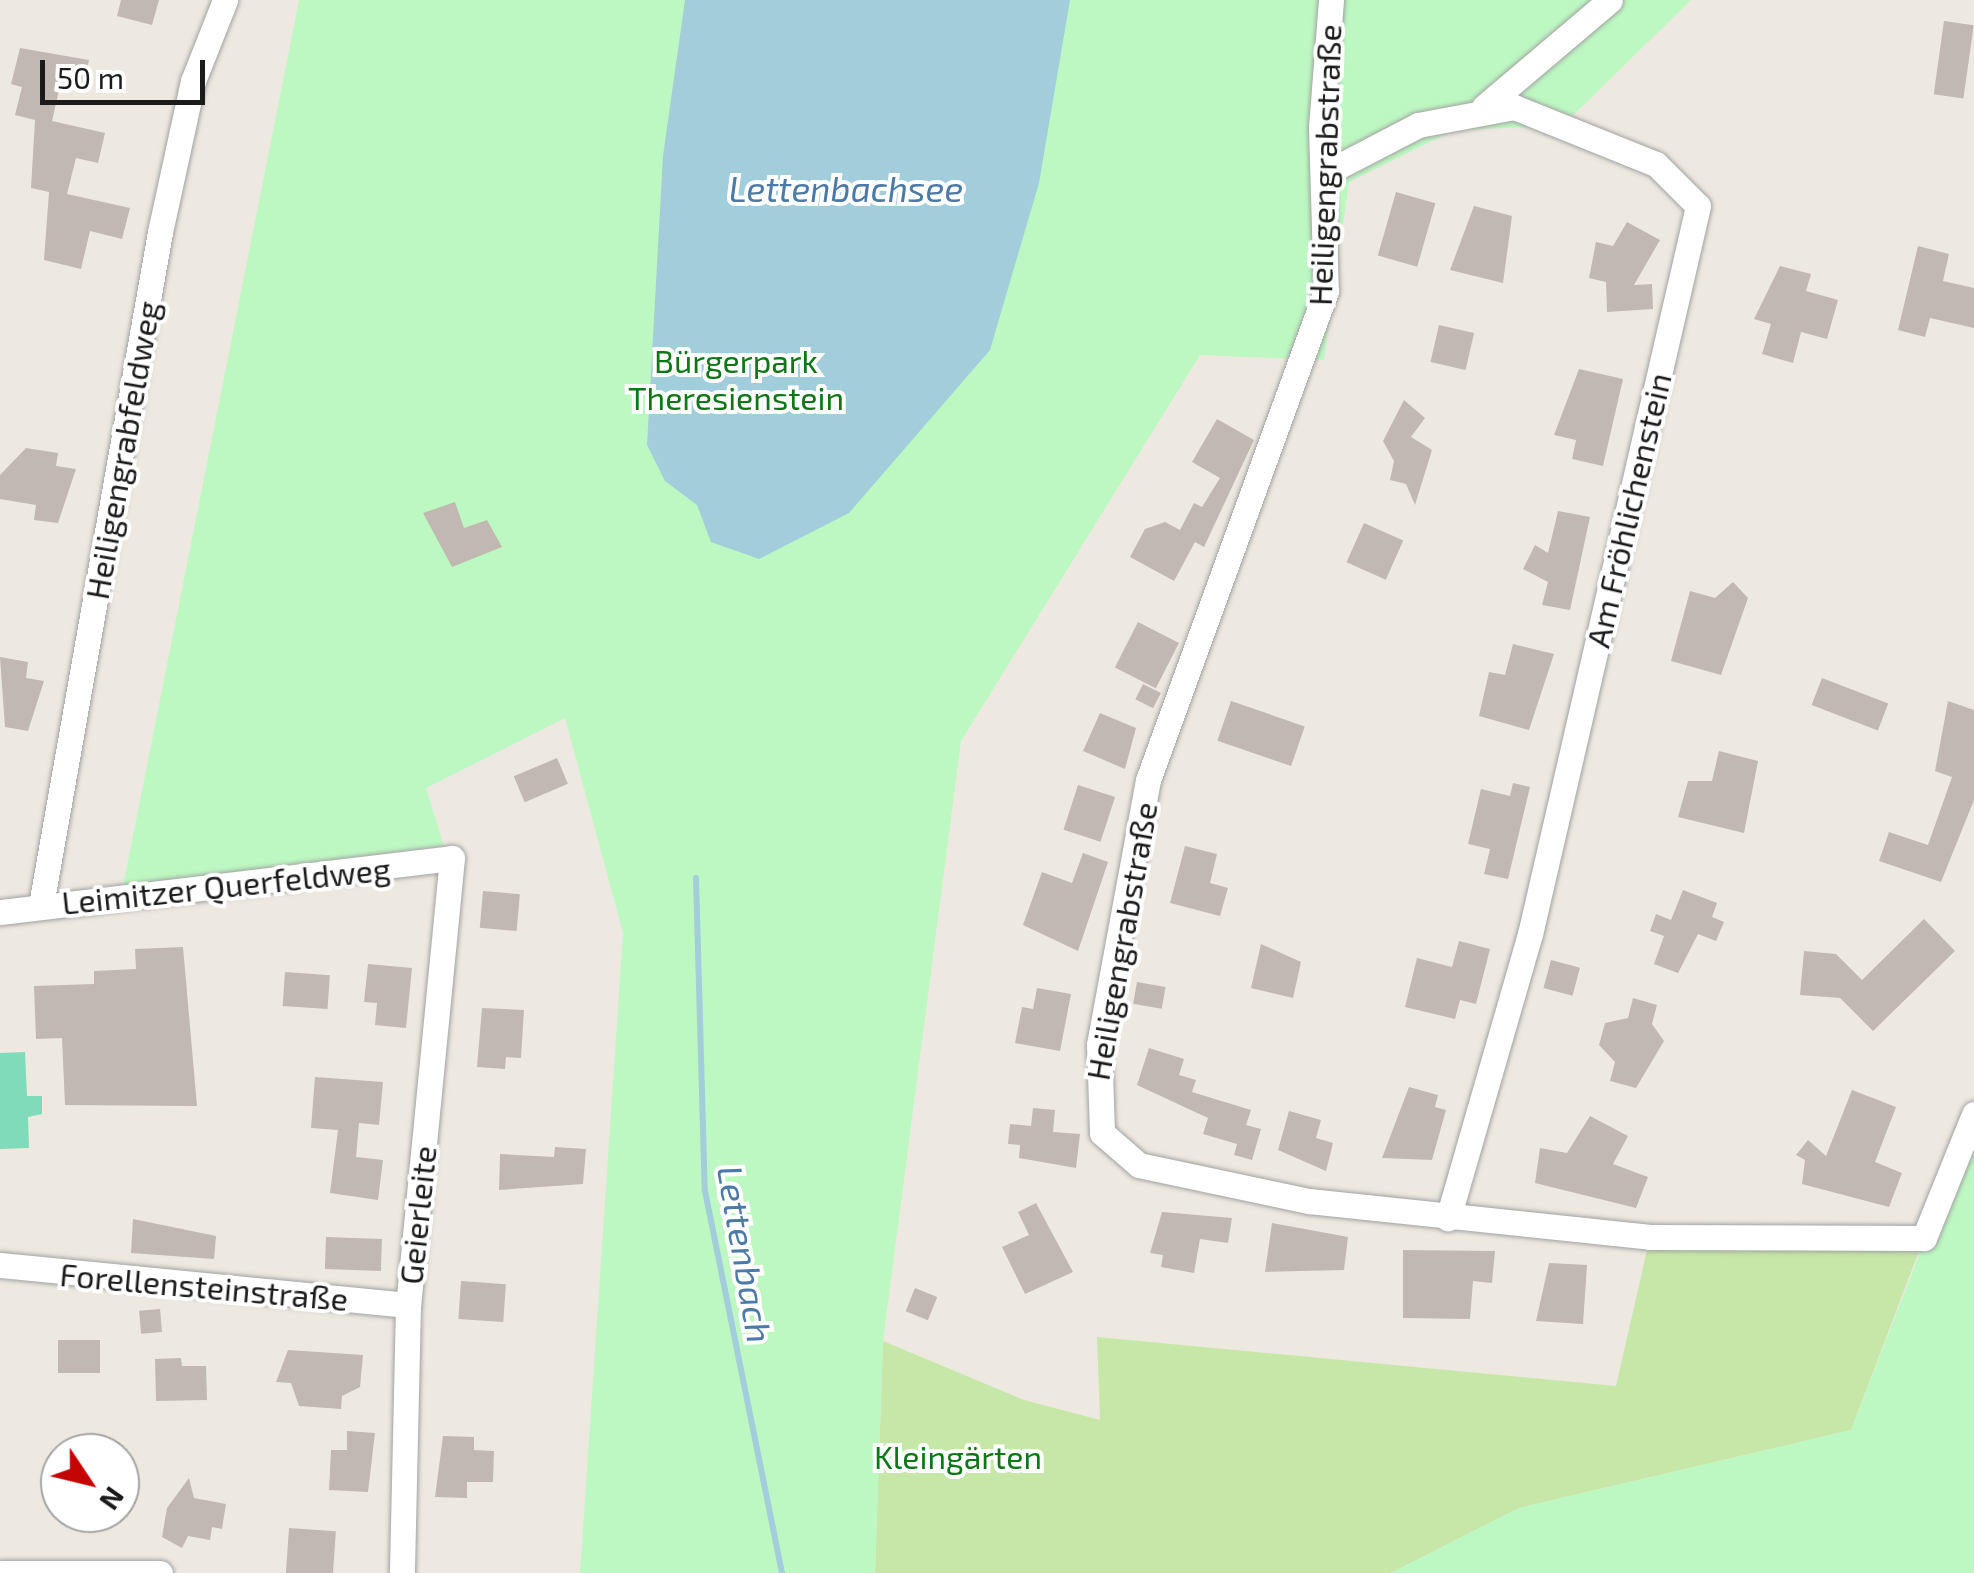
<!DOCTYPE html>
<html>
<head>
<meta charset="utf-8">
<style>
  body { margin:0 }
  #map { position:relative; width:1974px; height:1573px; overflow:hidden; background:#ede9e1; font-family:"Exo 2",sans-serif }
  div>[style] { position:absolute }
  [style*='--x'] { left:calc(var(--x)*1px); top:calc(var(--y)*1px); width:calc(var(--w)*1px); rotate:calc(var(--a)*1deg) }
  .grass>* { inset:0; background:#c6e7a7 }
  .park>* { inset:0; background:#bdf8c2 }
  .pitch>* { inset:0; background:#7fdbb9 }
  .water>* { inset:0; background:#a2cdda }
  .stream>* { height:6px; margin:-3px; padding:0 3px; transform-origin:3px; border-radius:3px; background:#a2cdda }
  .building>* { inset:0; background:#c1b8b1; transform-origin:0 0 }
  .roads { filter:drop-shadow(0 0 2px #a2a2a2) drop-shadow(0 0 2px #a2a2a2) }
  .minor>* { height:25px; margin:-12.5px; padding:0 12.5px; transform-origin:12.5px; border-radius:12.5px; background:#fff }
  span { translate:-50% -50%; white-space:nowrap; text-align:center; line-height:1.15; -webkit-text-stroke:8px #fff; paint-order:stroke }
  .street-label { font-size:32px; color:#1b1b1b }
  .park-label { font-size:32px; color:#0d7617 }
  .water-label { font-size:35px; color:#4b79a8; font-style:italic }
  .north { position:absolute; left:40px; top:1433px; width:100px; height:100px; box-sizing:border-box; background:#fff; border:2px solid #a4a4a4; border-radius:50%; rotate:125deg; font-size:28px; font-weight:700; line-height:40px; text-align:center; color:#1b1b1b }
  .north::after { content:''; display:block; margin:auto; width:35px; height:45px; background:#c30604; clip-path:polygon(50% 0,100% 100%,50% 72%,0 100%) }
  .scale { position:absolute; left:40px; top:60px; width:165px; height:45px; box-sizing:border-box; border:5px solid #1b1b1b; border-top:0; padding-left:12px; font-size:30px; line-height:35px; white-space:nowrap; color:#1b1b1b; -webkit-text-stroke:8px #fff; paint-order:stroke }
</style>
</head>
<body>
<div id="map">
  <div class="grass">
    <div style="clip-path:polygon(1650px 1237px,1924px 1238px,1851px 1430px,1519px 1508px,1391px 1573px,875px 1573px,883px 1341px,1024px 1400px,1100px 1420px,1097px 1337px,1616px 1386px)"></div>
  </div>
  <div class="park">
    <div style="clip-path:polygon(299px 0,1691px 0,1562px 126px,1454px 130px,1349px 182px,1324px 360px,1200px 355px,961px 741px,883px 1341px,875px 1573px,580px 1573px,623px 933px,565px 718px,426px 788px,444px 846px,123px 886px)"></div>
    <div style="clip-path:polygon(1974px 1114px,1974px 1573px,1391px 1573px,1519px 1508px,1851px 1430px)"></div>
  </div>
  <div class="pitch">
    <div style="clip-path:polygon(25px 1052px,27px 1096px,42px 1096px,42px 1114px,28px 1117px,29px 1148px,0 1149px,0 1053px)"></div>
  </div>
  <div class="water">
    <div style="clip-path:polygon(685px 0,1070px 0,1039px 183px,990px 350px,849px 513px,759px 559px,711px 542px,697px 505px,665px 481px,647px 445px,663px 156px)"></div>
  </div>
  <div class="stream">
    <div style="--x:696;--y:878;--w:313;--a:88.4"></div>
    <div style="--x:705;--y:1191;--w:390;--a:78.6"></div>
  </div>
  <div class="building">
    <div style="clip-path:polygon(121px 0,159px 0,152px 25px,117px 16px)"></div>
    <div style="left:1944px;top:21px;width:30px;height:74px;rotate:8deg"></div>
    <div style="clip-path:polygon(20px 48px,89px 60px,82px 91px,60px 86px,52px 121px,105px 133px,98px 163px,76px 158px,67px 194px,130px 208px,122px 239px,90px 231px,81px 269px,44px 260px,49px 192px,31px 188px,35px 120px,15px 115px,22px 87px,11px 84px)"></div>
    <div style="left:1396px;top:192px;width:41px;height:66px;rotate:16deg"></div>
    <div style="clip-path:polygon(1474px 206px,1512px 216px,1503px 283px,1450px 270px)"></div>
    <div style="clip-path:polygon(1627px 222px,1660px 240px,1634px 285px,1652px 284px,1653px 309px,1607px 312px,1606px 282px,1589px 278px,1596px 242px,1613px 246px)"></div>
    <div style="clip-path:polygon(1918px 246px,1949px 254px,1943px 281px,1974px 288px,1974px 328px,1930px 318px,1925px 337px,1898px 330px)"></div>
    <div style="clip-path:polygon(1780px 266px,1811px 274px,1806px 291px,1838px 300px,1827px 339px,1801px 332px,1793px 363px,1762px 354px,1771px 324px,1754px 319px)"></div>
    <div style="left:1439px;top:325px;width:36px;height:38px;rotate:13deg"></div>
    <div style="clip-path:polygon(1579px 369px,1623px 379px,1603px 466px,1572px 459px,1576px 440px,1554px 435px)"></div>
    <div style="clip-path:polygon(1404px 400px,1425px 418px,1411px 437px,1432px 450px,1415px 505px,1406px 484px,1390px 480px,1394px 461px,1383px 441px)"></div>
    <div style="clip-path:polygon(1217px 419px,1254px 440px,1204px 547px,1195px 542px,1174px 581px,1130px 557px,1145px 529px,1165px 522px,1180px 530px,1194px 503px,1202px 507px,1220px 478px,1192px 462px)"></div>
    <div style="clip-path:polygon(26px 448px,58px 453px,56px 466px,76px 469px,58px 523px,34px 520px,36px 505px,0 499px,0 475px)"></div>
    <div style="clip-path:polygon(455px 502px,464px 528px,487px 520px,502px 547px,452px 567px,423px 513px)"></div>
    <div style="clip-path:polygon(1558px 511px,1590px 517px,1570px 610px,1542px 605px,1548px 582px,1523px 569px,1535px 545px,1548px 553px)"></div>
    <div style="left:1364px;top:523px;width:43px;height:43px;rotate:24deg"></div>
    <div style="clip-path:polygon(1733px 582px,1748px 598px,1721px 675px,1671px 661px,1690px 591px,1715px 598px)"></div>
    <div style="left:1138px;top:622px;width:46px;height:51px;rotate:27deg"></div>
    <div style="clip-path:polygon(1513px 644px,1554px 654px,1529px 730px,1479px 716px,1489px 672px,1505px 675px)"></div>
    <div style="clip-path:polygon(0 657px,28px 662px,26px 678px,44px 681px,28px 731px,5px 727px)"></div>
    <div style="left:1822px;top:678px;width:71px;height:29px;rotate:21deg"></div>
    <div style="left:1143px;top:684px;width:20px;height:17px;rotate:27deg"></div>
    <div style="left:1231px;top:701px;width:78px;height:42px;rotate:19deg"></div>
    <div style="clip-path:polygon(1948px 701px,1974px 710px,1974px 800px,1941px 882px,1879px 861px,1889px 832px,1928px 845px,1952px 777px,1935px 771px)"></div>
    <div style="clip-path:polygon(1100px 713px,1136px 728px,1125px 769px,1083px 751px)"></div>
    <div style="clip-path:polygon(1719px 751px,1758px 761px,1744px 833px,1678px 817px,1688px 781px,1712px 781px)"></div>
    <div style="left:557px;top:758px;width:28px;height:47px;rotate:67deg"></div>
    <div style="clip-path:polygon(1513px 783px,1530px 787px,1508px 879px,1484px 874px,1490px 849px,1468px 844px,1481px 789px,1510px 796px)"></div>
    <div style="left:1078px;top:785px;width:39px;height:47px;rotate:18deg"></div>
    <div style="clip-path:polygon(1185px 846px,1217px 854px,1210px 883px,1228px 888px,1220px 916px,1170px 903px)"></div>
    <div style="clip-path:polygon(1083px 853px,1108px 862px,1078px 951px,1023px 925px,1042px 872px,1072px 883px)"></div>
    <div style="clip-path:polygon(1683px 890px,1717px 903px,1712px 917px,1724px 922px,1716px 941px,1698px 934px,1678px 973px,1654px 964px,1664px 936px,1650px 931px,1656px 914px,1671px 920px)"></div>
    <div style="left:483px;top:891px;width:37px;height:37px;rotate:5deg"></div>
    <div style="clip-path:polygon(1924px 919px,1955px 951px,1873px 1031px,1840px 998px,1800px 995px,1804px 951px,1836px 954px,1862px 980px)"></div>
    <div style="clip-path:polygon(1459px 941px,1490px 949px,1476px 1004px,1460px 1000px,1455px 1019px,1405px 1007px,1417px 958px,1452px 967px)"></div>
    <div style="clip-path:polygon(1261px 944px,1301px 962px,1293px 998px,1251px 988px)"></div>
    <div style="clip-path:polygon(183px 947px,197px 1106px,65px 1105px,62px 1038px,36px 1039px,34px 986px,94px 984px,94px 971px,136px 969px,135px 949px)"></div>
    <div style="left:1551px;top:960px;width:30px;height:29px;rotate:15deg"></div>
    <div style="clip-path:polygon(368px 964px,412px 968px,406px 1028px,375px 1025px,377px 1003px,364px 1002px)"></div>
    <div style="left:285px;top:972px;width:45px;height:34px;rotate:4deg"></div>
    <div style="left:1137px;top:982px;width:29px;height:22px;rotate:10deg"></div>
    <div style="clip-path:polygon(1037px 988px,1071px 994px,1060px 1051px,1015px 1043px,1022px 1007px,1033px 1009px)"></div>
    <div style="clip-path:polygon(1633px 998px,1657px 1005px,1652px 1024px,1664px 1041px,1636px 1088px,1610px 1081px,1615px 1062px,1599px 1045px,1605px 1023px,1628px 1018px)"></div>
    <div style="clip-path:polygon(482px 1008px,524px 1010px,521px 1058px,506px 1057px,505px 1069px,477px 1067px)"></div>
    <div style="clip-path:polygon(1149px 1048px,1184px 1059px,1179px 1075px,1196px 1080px,1192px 1092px,1251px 1110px,1246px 1125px,1261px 1129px,1252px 1160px,1234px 1155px,1237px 1144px,1203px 1134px,1208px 1118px,1137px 1085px)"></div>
    <div style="clip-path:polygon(315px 1077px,383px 1082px,379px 1125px,359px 1123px,356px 1157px,383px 1160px,378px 1200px,330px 1193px,338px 1130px,311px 1128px)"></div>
    <div style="clip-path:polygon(1409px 1087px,1438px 1095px,1435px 1107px,1446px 1110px,1432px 1160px,1382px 1158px)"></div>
    <div style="clip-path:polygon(1852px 1090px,1896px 1107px,1875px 1162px,1902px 1173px,1889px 1207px,1802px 1184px,1805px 1160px,1796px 1155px,1808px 1140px,1826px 1156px)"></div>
    <div style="clip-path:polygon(1033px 1108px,1055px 1110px,1053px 1132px,1080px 1134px,1076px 1168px,1019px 1158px,1020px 1145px,1008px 1144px,1010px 1124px,1031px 1126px)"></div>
    <div style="clip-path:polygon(1289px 1111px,1321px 1120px,1316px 1138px,1333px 1143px,1326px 1171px,1278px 1150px)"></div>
    <div style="clip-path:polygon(1590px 1116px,1628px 1136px,1613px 1164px,1648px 1177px,1636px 1208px,1535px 1183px,1540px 1148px,1567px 1153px)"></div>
    <div style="clip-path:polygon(555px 1147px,586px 1149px,583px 1184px,499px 1190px,500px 1154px,554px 1157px)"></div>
    <div style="clip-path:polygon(1036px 1203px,1073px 1272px,1025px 1294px,1002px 1247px,1029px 1235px,1018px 1212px)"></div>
    <div style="clip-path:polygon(1162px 1212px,1232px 1218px,1228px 1243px,1200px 1239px,1194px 1273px,1161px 1267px,1163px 1255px,1150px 1253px)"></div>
    <div style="clip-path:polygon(133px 1219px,216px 1236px,214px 1259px,131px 1253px)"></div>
    <div style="clip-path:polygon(1272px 1223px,1348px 1237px,1344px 1270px,1265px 1272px)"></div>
    <div style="left:326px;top:1237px;width:56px;height:32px;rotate:2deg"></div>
    <div style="clip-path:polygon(1403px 1250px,1495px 1251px,1492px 1283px,1473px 1281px,1470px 1319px,1403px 1318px)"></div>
    <div style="clip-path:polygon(1549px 1263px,1587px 1265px,1583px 1324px,1536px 1321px)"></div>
    <div style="left:461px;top:1281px;width:45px;height:38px;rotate:4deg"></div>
    <div style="left:915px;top:1288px;width:24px;height:25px;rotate:22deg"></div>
    <div style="left:160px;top:1309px;width:23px;height:21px;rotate:85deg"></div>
    <div style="left:100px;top:1340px;width:33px;height:42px;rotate:90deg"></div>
    <div style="clip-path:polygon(288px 1350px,363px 1355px,360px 1387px,342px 1396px,341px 1409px,299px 1406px,291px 1383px,276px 1382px)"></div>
    <div style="clip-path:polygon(181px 1358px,182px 1366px,206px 1366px,207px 1400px,156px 1401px,155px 1359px)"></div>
    <div style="clip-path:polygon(347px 1431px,375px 1433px,368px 1492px,329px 1490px,331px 1450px,347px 1450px)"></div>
    <div style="clip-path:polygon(443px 1436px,474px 1437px,474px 1450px,494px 1451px,493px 1482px,467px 1482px,467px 1498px,435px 1497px)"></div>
    <div style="clip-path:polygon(189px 1478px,194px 1498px,226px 1504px,222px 1529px,212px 1527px,210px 1540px,188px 1536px,182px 1548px,162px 1537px,167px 1508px)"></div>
    <div style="left:289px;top:1528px;width:47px;height:45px;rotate:4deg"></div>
  </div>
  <div class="roads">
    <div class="minor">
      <div style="--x:1331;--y:0;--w:127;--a:94.5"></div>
      <div style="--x:1321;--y:127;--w:164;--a:88.3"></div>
      <div style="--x:1326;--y:291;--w:520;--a:110"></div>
      <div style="--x:1148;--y:780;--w:269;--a:100.5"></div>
      <div style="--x:1099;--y:1045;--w:88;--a:88"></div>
      <div style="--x:1102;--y:1133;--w:49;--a:40.9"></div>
      <div style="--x:1139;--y:1165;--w:174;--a:12"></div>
      <div style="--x:1309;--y:1201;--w:343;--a:6"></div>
      <div style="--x:1650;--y:1237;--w:274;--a:0.2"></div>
      <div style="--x:1924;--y:1238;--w:134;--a:-68"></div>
      <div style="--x:1484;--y:107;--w:165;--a:-40.3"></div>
      <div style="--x:1324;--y:174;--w:106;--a:-27.5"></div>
      <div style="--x:1418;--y:125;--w:98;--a:-10.6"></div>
      <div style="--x:1514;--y:107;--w:153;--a:21.9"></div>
      <div style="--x:1656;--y:164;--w:59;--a:45"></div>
      <div style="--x:1698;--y:206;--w:747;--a:102.99"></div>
      <div style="--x:1530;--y:934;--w:296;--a:106.1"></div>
      <div style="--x:41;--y:905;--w:683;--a:-79.97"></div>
      <div style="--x:160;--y:232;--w:155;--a:-77.7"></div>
      <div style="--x:193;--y:81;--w:87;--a:-68.4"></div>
      <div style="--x:0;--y:912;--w:455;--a:-6.8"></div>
      <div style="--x:452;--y:858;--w:449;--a:95.6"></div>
      <div style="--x:408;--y:1305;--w:268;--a:91.3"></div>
      <div style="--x:0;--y:1265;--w:410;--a:5.6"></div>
      <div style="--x:2;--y:1573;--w:158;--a:0"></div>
    </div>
  </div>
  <div class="street-label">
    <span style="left:1324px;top:165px;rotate:-88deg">Heiligengrabstraße</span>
    <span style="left:122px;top:450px;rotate:-80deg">Heiligengrabfeldweg</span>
    <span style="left:1628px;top:510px;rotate:-77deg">Am Fröhlichenstein</span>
    <span style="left:226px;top:885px;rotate:-6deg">Leimitzer Querfeldweg</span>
    <span style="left:1121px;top:941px;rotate:-80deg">Heiligengrabstraße</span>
    <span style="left:417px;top:1215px;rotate:-84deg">Geierleite</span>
    <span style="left:204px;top:1286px;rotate:5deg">Forellensteinstraße</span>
  </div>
  <div class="park-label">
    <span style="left:736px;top:379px">Bürgerpark<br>Theresienstein</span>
    <span style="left:958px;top:1456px">Kleingärten</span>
  </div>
  <div class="water-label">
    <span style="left:846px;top:188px">Lettenbachsee</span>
    <span style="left:746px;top:1254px;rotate:80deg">Lettenbach</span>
  </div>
  <div class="north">N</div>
  <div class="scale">50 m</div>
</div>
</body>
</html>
